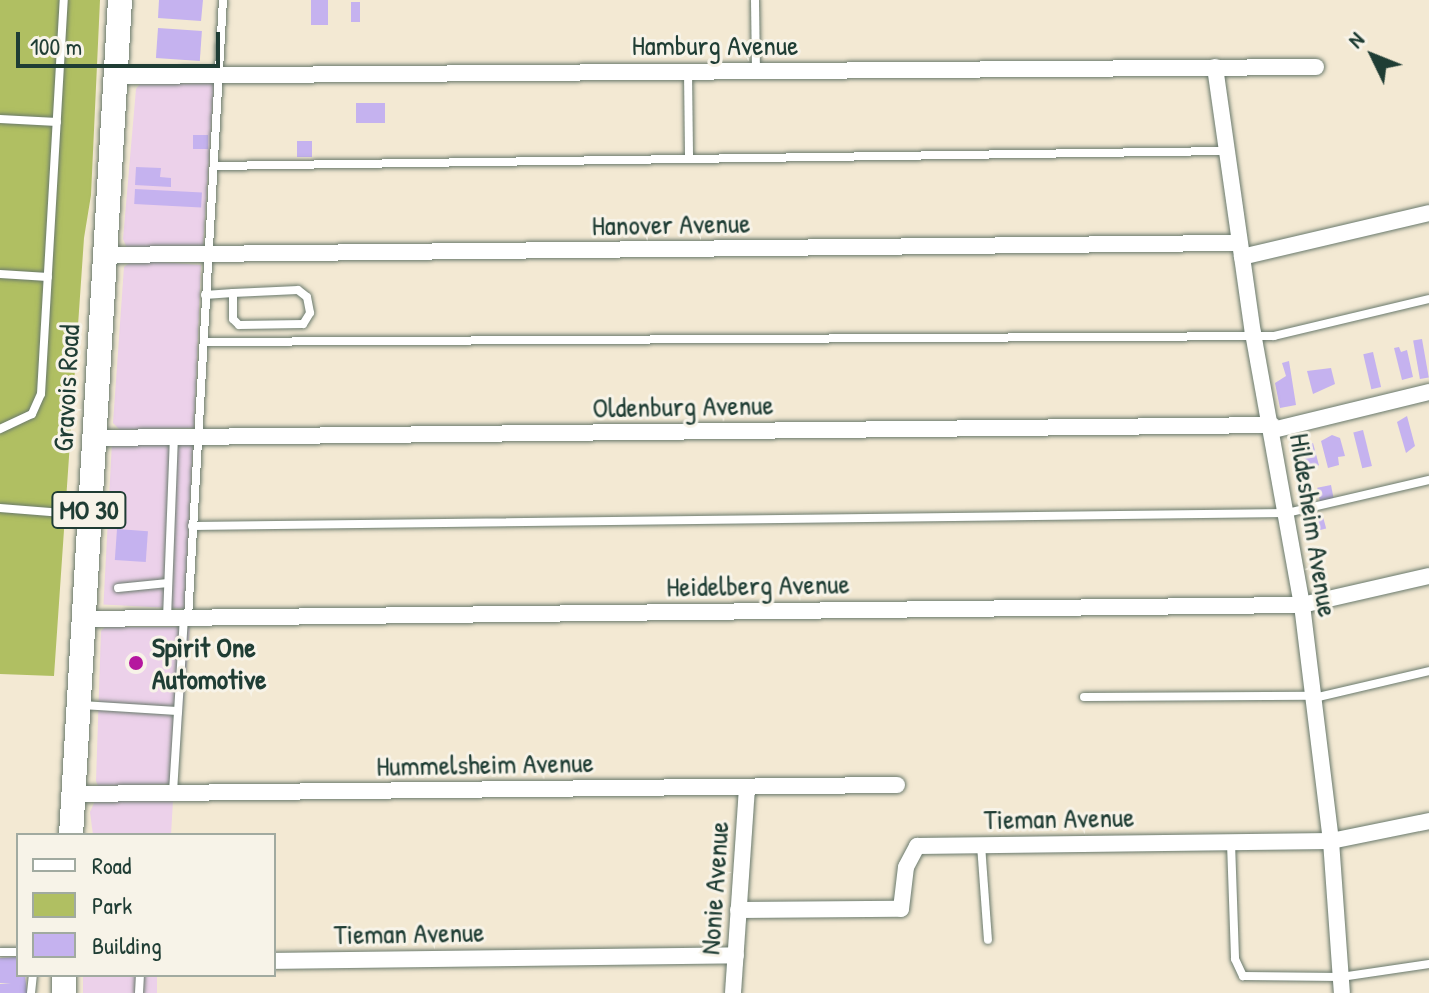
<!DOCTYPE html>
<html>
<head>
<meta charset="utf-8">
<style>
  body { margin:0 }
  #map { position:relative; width:1429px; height:993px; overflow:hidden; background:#f3e9d3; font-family:"Patrick Hand",sans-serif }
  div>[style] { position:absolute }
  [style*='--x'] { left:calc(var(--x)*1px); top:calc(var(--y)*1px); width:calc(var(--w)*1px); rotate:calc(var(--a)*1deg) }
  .built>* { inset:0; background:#ecd1ea; transform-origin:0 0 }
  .green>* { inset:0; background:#b0bf62 }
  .building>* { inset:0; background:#c5b2ef; transform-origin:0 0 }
  .roads { filter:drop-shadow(0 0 2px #69796c) drop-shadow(0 0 2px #69796c) }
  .service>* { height:8px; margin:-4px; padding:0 4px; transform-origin:4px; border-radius:4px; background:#fff }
  .minor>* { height:16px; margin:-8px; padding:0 8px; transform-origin:8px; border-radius:8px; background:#fff }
  .primary>* { height:24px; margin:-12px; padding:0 12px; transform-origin:12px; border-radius:12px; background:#fff }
  .dots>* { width:22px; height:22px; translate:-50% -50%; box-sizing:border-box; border:4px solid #f7f3e8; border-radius:50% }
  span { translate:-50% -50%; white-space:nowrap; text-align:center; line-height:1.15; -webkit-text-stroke:6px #f7f3e8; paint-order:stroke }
  .shield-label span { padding:2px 6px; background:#f7f3e8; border:2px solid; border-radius:6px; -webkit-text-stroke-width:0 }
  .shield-label { font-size:26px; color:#1f3d34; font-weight:700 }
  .street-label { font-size:28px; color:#1f3d34 }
  .poi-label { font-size:28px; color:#1f3d34; font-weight:700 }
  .left { translate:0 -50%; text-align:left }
  .legend { position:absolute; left:16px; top:833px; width:260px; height:144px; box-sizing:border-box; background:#f7f3e8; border:2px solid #a1aaa0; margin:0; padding:10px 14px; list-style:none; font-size:24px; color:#1f3d34 }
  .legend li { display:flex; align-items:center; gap:16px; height:40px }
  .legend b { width:40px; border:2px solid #a1aaa0 }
  .north { position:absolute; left:1333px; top:16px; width:80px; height:80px; -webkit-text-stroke:6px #f7f3e8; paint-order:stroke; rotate:313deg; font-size:22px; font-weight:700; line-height:32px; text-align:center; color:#1f3d34 }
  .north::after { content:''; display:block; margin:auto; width:28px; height:36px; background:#1f3d34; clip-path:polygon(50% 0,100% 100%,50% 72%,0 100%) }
  .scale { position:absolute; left:16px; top:32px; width:204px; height:36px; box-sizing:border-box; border:4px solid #1f3d34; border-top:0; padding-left:10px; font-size:24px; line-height:28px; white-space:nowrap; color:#1f3d34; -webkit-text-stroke:6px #f7f3e8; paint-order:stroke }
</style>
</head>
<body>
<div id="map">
  <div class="built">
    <div style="clip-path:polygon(214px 83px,203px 246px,127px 248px,123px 239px,136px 89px,140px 84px)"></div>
    <div style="clip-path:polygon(133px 260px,201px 265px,194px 428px,120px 430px,113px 423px,124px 267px)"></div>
    <div style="left:193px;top:444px;width:165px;height:81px;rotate:93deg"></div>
    <div style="clip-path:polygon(105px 627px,190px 627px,177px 784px,98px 786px,96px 781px,101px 631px)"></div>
    <div style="clip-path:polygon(173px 800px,171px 835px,93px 835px,90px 812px,95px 801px)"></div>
    <div style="left:83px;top:975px;width:74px;height:18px"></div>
  </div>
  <div class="green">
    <div style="clip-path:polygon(0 0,100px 0,91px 195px,84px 238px,54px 676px,0 674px)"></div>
  </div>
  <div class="building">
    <div style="clip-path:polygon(159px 0,203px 0,201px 21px,158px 18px)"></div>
    <div style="left:311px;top:0;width:17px;height:25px"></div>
    <div style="left:351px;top:2px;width:9px;height:20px"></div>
    <div style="left:158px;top:28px;width:44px;height:30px;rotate:4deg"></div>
    <div style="left:356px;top:103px;width:29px;height:20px"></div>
    <div style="left:193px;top:135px;width:15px;height:14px"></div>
    <div style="left:297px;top:141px;width:15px;height:16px"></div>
    <div style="clip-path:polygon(136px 167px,161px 168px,160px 177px,171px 178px,171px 187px,135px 185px)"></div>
    <div style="left:135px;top:189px;width:67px;height:15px;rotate:3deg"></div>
    <div style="left:1422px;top:339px;width:39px;height:9px;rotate:80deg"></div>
    <div style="clip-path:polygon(1399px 347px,1401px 352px,1407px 350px,1413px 377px,1402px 380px,1394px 348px)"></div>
    <div style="left:1373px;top:352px;width:36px;height:10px;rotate:77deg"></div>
    <div style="clip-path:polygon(1289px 361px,1296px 405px,1280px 408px,1275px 383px,1286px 376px,1282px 363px)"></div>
    <div style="clip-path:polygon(1331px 368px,1335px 384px,1313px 394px,1307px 371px)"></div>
    <div style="clip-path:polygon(1407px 416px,1415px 446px,1406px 453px,1397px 422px)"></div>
    <div style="left:1363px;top:430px;width:37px;height:10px;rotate:76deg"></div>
    <div style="clip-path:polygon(1332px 435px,1340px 438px,1345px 456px,1338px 457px,1339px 465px,1328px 468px,1321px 441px)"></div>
    <div style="left:1313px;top:443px;width:23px;height:20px;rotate:75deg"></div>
    <div style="left:1331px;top:485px;width:15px;height:14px;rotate:79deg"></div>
    <div style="left:1322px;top:513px;width:16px;height:17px;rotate:75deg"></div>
    <div style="left:117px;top:529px;width:31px;height:31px;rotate:4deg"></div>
    <div style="clip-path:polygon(18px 957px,18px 975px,25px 975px,27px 993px,0 993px,0 984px,11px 984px,0 983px,0 958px)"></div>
  </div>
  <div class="roads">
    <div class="service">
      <div style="--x:755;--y:0;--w:71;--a:89.2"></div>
      <div style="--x:688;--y:72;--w:86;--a:89.3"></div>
      <div style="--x:0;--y:119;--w:57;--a:3"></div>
      <div style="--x:214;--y:166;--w:1012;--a:-0.85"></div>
      <div style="--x:0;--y:274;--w:48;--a:3.6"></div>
      <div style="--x:205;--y:295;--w:28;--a:-4"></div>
      <div style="--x:233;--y:293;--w:65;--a:-2.6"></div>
      <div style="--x:298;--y:290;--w:11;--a:38"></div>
      <div style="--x:307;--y:297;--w:16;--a:79"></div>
      <div style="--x:310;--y:313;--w:13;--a:122"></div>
      <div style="--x:303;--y:324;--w:64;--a:179.1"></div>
      <div style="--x:239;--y:325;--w:8;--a:-135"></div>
      <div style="--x:233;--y:319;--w:26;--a:-90"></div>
      <div style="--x:204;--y:342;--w:1070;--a:-0.32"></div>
      <div style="--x:1274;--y:336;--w:159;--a:-13.4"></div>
      <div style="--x:0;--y:429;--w:35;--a:-25"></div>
      <div style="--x:32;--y:414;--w:22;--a:-66"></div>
      <div style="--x:41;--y:394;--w:395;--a:-86.7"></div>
      <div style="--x:0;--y:508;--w:88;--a:4.5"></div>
      <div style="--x:192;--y:526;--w:1095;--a:-0.68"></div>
      <div style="--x:1287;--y:513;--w:146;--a:-13.1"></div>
      <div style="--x:118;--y:588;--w:50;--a:-5.7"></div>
      <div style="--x:167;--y:618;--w:181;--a:-87.8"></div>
      <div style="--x:188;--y:618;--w:619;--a:-86.76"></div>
      <div style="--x:1084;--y:697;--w:229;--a:-0.3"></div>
      <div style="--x:1314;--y:698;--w:118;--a:-13.2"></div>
      <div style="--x:82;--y:705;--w:95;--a:3.6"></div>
      <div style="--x:173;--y:792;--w:174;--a:-86.4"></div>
      <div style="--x:1231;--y:843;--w:116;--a:88"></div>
      <div style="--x:1235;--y:959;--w:19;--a:65"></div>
      <div style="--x:1243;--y:976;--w:98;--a:0.6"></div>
      <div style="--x:1341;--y:977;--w:89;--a:-8.4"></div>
      <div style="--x:981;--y:845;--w:95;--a:85.8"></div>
      <div style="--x:0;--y:952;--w:18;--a:0"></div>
      <div style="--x:31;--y:993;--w:18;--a:-84"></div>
      <div style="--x:139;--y:993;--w:18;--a:-87"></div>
    </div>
    <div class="minor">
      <div style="--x:1215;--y:67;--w:269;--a:81.9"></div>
      <div style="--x:1253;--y:333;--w:276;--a:79.8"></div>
      <div style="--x:1302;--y:605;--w:238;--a:83"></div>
      <div style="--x:1331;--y:841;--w:152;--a:85.9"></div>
      <div style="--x:115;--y:76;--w:1201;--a:-0.43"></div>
      <div style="--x:104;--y:255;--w:1134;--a:-0.61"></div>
      <div style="--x:1242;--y:257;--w:192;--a:-13.2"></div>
      <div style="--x:1273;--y:430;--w:161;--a:-13.7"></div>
      <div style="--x:93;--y:438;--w:1179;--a:-0.63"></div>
      <div style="--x:83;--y:619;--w:1219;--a:-0.66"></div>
      <div style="--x:1302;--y:605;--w:130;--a:-12.9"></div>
      <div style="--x:73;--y:794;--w:824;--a:-0.63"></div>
      <div style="--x:738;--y:910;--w:163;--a:-0.4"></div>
      <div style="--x:901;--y:909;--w:42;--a:-83.2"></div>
      <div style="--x:906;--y:867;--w:24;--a:-62"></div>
      <div style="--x:917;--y:846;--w:414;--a:-0.7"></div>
      <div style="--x:1331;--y:841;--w:100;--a:-11.5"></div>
      <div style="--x:274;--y:961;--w:462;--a:-0.7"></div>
      <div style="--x:733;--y:993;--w:206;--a:-86.1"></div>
    </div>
    <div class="primary">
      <div style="--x:71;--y:835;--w:836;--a:-86.64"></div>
      <div style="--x:64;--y:993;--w:18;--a:-90"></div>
    </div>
  </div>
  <div class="dots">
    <div style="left:136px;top:663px;background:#b5179e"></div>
  </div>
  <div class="shield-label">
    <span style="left:89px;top:510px">MO 30</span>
  </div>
  <div class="street-label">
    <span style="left:715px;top:45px">Hamburg Avenue</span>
    <span style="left:671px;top:224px;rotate:-1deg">Hanover Avenue</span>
    <span style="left:66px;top:388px;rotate:-87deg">Gravois Road</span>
    <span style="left:683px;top:406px;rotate:-1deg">Oldenburg Avenue</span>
    <span style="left:1314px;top:525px;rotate:81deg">Hildesheim Avenue</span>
    <span style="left:758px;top:585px;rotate:-1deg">Heidelberg Avenue</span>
    <span style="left:485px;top:764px;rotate:-1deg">Hummelsheim Avenue</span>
    <span style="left:1059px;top:818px;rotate:-1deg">Tieman Avenue</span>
    <span style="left:714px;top:888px;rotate:-86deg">Nonie Avenue</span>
    <span style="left:409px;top:933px;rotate:-1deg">Tieman Avenue</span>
  </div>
  <div class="poi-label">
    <span class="left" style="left:152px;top:663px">Spirit One<br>Automotive</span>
  </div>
  <ul class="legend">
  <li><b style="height:10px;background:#fff"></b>Road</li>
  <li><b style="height:22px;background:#b0bf62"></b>Park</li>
  <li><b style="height:22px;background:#c5b2ef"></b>Building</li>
  </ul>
  <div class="north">N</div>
  <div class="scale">100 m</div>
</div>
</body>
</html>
